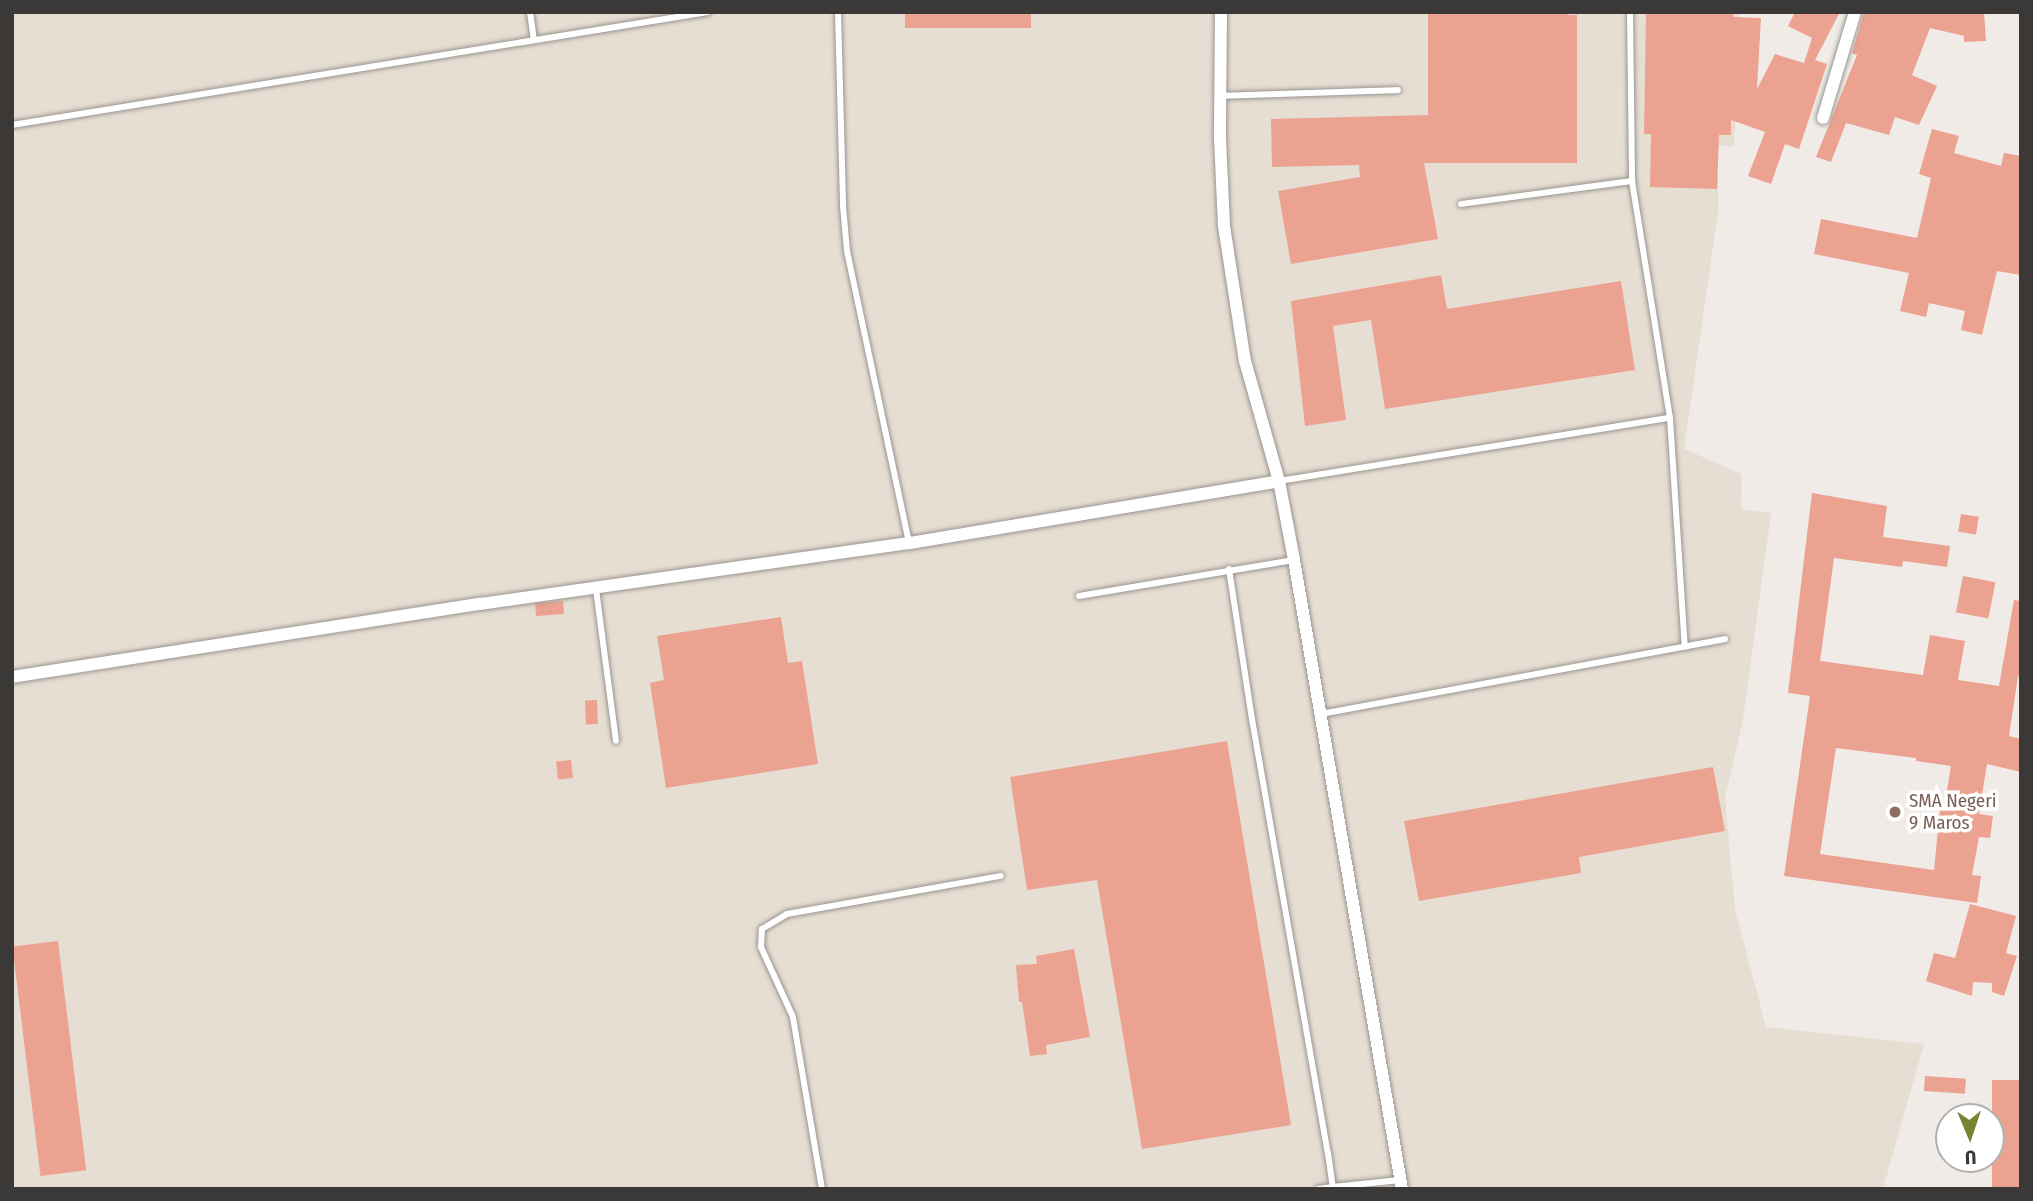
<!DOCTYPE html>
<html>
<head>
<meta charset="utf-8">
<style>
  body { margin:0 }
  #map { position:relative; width:2033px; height:1201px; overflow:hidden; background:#f0ebe6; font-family:"Fira Sans Condensed",sans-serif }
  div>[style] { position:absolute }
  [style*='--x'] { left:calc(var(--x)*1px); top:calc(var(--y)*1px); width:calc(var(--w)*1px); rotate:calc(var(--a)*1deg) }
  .built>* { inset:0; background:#e7ded3 }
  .building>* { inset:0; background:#eca290; transform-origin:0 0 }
  .roads { filter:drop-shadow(0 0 2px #999590) drop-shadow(0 0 2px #999590) }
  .lane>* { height:6px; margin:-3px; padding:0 3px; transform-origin:3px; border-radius:3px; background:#fff }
  .street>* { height:12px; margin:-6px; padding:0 6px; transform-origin:6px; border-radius:6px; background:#fff }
  .dots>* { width:19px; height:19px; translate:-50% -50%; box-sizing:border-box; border:4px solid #fff; border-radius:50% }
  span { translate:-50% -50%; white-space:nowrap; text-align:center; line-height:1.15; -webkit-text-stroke:7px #fff; paint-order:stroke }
  .education-label { font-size:19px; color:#785e54 }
  .left { translate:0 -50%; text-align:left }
  .frame { position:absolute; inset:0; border:14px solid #3b3937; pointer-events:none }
  .north { position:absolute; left:1935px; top:1103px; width:70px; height:70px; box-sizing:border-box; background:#fff; border:2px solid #b1b0af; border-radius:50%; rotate:178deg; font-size:19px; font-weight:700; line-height:28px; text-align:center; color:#3b3937 }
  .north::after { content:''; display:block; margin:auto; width:24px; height:32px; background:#758534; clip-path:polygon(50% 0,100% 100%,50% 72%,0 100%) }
</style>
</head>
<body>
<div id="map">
  <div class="built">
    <div style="clip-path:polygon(12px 12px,1740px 12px,1734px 146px,1718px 146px,1718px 212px,1684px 449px,1742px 474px,1741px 509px,1771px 513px,1743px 720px,1725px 798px,1735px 909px,1766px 1027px,1924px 1044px,1883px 1189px,12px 1189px)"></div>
  </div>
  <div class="building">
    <div style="left:905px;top:12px;width:126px;height:16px"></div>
    <div style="clip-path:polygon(1428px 12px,1567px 12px,1568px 15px,1577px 15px,1577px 163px,1424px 163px,1438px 239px,1291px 264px,1278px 191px,1360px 177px,1359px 165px,1272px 167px,1271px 119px,1428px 115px)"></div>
    <div style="clip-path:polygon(1646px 12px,1733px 12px,1733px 17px,1761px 18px,1757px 89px,1775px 54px,1804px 63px,1812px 38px,1788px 26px,1795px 12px,1840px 12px,1815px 60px,1827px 64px,1799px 149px,1785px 144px,1771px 184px,1748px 176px,1765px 132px,1731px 120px,1731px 135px,1719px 135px,1717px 189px,1650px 187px,1651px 134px,1644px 134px)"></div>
    <div style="clip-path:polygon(1864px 12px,1984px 12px,1986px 41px,1964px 42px,1964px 36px,1930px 28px,1912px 75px,1937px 86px,1919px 125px,1895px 117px,1889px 135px,1846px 123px,1831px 162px,1816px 157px,1857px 55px,1852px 53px)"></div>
    <div style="clip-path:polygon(1932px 129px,1959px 136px,1954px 153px,2001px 166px,2004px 153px,2021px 156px,2021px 275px,1997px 271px,1982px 335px,1961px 330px,1965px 311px,1929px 303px,1926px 317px,1900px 311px,1909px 273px,1814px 254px,1821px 219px,1917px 238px,1931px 178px,1919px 174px)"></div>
    <div style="clip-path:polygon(1441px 275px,1447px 309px,1621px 281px,1635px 370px,1385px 409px,1371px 320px,1333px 326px,1346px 420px,1305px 426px,1291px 301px)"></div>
    <div style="clip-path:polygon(evenodd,1812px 493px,1887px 506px,1883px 537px,1950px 546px,1947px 567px,1903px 561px,1902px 567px,1834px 558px,1820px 661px,1923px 675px,1930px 635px,1965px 641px,1958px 680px,1999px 686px,2014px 600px,2021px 601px,2021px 677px,2018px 676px,2009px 736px,2021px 739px,2021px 772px,1987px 764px,1979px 814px,1993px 816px,1990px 838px,1979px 837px,1972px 875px,1981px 876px,1977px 903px,1784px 876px,1810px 696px,1788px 693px,1812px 493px,1836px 748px,1916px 758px,1916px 761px,1951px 766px,1944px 808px,1940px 808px,1934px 870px,1820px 854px,1836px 748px)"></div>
    <div style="left:1961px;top:514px;width:18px;height:18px;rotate:9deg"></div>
    <div style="left:1963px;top:576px;width:33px;height:37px;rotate:11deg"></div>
    <div style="left:563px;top:601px;width:13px;height:28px;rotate:86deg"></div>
    <div style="clip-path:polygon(781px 617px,788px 663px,802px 661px,818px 764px,666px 788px,650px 683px,664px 680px,657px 636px)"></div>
    <div style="left:597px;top:700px;width:24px;height:12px;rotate:88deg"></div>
    <div style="clip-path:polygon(1227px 741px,1291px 1125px,1142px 1149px,1097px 880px,1027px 890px,1010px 777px)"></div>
    <div style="left:571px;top:760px;width:18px;height:15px;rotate:84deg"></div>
    <div style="clip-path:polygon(1713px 767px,1725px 831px,1579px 857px,1581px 873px,1419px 901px,1404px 821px)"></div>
    <div style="clip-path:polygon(1970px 904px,2016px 916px,2006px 953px,2017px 956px,2004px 996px,1992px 992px,1992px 983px,1973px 982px,1972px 996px,1926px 981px,1934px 953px,1955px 958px)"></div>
    <div style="left:58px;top:941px;width:231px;height:46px;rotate:83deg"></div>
    <div style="clip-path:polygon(1074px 949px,1090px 1037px,1046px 1045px,1047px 1054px,1030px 1056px,1022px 1002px,1019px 1002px,1016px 965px,1037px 964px,1036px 956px)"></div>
    <div style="left:1925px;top:1076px;width:41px;height:15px;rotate:4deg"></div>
    <div style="left:1992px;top:1080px;width:29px;height:109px"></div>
  </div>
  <div class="roads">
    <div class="lane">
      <div style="--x:530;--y:12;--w:28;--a:82"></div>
      <div style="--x:838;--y:12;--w:194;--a:88.5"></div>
      <div style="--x:843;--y:206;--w:45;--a:84.9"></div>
      <div style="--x:847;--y:251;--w:298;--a:78"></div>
      <div style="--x:1630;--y:12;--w:169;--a:89.3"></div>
      <div style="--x:1632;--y:181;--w:240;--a:80.9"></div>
      <div style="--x:1670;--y:418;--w:229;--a:86.3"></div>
      <div style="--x:1220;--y:96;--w:178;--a:-1.9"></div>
      <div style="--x:12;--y:125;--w:705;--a:-9.22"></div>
      <div style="--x:1461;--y:204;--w:173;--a:-7.7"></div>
      <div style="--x:1279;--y:481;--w:396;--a:-9.2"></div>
      <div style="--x:1229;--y:569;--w:152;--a:81.3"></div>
      <div style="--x:1252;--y:719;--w:441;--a:80.1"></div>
      <div style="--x:1328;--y:1153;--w:34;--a:82"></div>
      <div style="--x:1333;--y:1187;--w:15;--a:172"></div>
      <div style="--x:596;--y:589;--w:153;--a:82.5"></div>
      <div style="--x:1079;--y:596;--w:218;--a:-9.5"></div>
      <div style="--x:1321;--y:714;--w:411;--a:-10.5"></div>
      <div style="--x:1333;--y:1187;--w:67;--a:-6"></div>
      <div style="--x:822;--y:1189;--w:174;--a:-99.6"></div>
      <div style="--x:793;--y:1017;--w:77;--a:-114.6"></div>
      <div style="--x:761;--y:947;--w:18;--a:-87"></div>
      <div style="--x:762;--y:929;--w:29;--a:-31"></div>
      <div style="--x:787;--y:914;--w:217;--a:-10.1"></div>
    </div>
    <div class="street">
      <div style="--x:1221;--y:12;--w:126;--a:90.5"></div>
      <div style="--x:1220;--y:138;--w:88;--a:87.4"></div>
      <div style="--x:1224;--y:226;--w:137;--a:81.2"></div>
      <div style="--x:1245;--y:361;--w:125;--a:74.2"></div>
      <div style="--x:1279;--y:481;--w:80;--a:79.2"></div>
      <div style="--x:1294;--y:560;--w:638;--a:80.26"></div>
      <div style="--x:1823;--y:118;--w:111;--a:-73.2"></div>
      <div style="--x:12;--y:677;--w:474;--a:-8.9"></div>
      <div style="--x:480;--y:604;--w:434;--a:-8.1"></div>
      <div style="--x:910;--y:543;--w:374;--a:-9.5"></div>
    </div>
  </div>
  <div class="dots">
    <div style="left:1895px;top:812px;background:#8d6e63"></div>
  </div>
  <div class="education-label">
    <span class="left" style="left:1909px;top:812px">SMA Negeri<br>9 Maros</span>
  </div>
  <div class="frame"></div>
  <div class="north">U</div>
</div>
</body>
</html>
